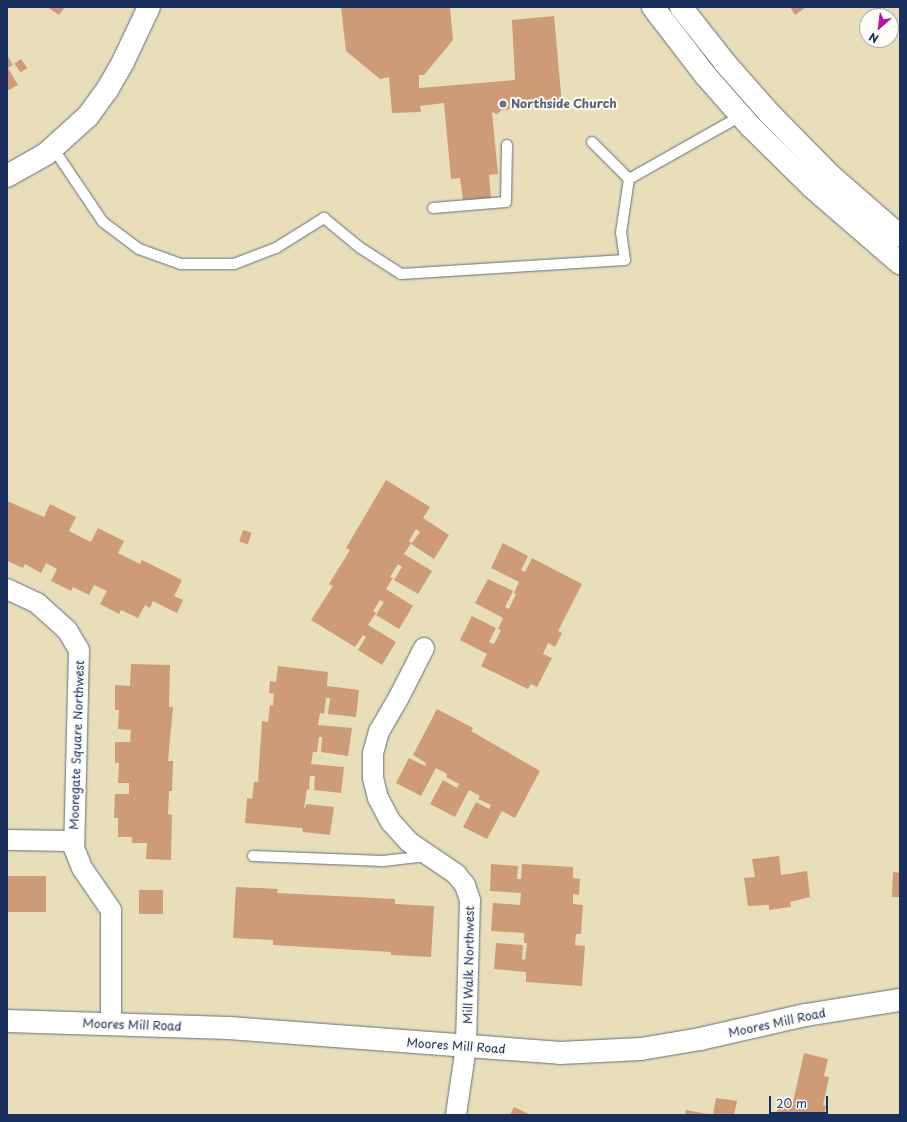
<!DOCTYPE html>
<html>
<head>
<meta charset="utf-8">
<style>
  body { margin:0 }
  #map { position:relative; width:907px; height:1122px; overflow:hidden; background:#e8dfba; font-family:"Playpen Sans",sans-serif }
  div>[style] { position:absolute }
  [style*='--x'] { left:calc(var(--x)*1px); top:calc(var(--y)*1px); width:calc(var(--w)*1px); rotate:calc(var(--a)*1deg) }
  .building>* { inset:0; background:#cd9b76; transform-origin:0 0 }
  .roads { filter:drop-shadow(0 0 1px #636d7e) drop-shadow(0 0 1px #636d7e) }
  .service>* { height:10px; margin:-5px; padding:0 5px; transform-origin:5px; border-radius:5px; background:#fff }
  .minor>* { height:20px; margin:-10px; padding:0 10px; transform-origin:10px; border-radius:10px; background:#fff }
  .tertiary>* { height:22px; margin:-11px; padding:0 11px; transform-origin:11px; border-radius:11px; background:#fff }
  .primary>* { height:22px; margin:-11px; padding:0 11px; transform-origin:11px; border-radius:11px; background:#fff }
  .dots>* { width:11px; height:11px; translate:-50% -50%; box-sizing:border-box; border:2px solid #fdfcf7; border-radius:50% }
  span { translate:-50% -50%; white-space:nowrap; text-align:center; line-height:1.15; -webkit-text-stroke:4px #fdfcf7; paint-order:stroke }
  .worship-label { font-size:12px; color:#5b616d; font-weight:700 }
  .left { translate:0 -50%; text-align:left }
  .street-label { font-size:12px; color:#1b2f5e }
  .frame { position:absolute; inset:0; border:8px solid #1b2f5e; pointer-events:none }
  .north { position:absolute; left:859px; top:8px; width:40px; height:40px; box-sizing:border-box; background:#fdfcf7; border:1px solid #a3aaba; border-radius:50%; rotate:208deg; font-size:11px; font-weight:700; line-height:16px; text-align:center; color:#1b2f5e }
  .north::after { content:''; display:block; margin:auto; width:14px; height:18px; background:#b5179e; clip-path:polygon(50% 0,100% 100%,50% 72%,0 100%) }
  .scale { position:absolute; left:769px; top:1096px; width:59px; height:18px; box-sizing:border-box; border:2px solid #1b2f5e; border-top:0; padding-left:5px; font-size:12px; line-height:14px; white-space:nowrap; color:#1b2f5e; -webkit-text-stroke:3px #fdfcf7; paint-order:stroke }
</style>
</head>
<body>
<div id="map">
  <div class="building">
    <div style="clip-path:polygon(47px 7px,65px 7px,59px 15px)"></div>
    <div style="clip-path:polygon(341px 7px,450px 7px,453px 40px,424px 75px,419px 75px,419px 88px,515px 80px,512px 20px,554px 16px,562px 104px,502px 110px,497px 114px,492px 112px,498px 174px,489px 175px,491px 198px,463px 200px,460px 178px,451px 179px,444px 103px,420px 106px,421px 112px,392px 113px,389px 77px,380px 79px,346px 51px)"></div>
    <div style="clip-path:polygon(790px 7px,806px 7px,795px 15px)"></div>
    <div style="clip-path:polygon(7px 55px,13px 65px,8px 68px,18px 85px,7px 91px)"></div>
    <div style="left:21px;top:59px;width:11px;height:8px;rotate:56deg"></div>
    <div style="clip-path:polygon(386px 480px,430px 507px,423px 518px,449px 535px,434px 559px,411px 544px,420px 532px,416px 529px,409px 541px,411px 543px,404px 554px,432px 571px,418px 594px,394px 580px,402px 567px,398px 564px,390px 577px,393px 578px,386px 589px,413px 606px,399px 629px,376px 615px,384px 602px,380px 600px,373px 611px,376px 613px,368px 625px,396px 642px,382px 665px,358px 650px,366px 637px,363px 635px,355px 647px,311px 620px,333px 586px,329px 584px,350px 550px,346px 548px)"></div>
    <div style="clip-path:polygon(7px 501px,44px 517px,50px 504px,76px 517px,69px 531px,91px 542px,98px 528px,124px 541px,118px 553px,140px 564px,142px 560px,182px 580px,174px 596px,183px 600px,177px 613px,153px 601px,150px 608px,145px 605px,138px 618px,121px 610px,119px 614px,100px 604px,107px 591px,94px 585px,89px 595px,73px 587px,71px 591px,51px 581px,57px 569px,46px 563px,41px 573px,25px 564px,23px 568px,7px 561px)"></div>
    <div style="left:243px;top:530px;width:9px;height:12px;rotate:18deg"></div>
    <div style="clip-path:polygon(503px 543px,528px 556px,521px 570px,525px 572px,532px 558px,582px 584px,558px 631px,562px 633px,555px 647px,548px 643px,543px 654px,552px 658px,537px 687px,531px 684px,528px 689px,481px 666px,487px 654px,460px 640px,472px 616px,496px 628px,489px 642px,494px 644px,501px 630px,498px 629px,503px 618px,475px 603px,488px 579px,513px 591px,505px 607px,509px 609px,516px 594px,514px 593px,519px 582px,491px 568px)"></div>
    <div style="clip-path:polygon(131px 664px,170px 665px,169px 707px,173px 707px,168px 761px,173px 761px,172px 791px,169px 791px,168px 814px,172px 815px,171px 860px,146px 859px,147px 843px,132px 843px,132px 837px,118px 837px,118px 818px,114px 818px,115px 794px,129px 794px,129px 783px,118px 783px,119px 763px,115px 763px,115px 742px,130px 742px,131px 730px,118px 729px,119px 710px,115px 710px,115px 685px,130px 686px)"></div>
    <div style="clip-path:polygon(278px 666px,328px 672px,327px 686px,359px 690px,356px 717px,328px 714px,330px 698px,326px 698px,324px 714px,320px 713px,318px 725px,352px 728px,348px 756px,321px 752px,322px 737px,319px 737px,317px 752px,313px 752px,311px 764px,344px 767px,341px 793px,314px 790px,315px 776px,310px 776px,309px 790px,307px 789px,304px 809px,307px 804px,334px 807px,330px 835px,303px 832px,302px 828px,245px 823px,247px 798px,252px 799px,254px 782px,258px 782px,262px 721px,268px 722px,270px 705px,273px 706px,274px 694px,269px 693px,270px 681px,276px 682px)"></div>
    <div style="clip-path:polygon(437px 709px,473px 728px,471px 731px,540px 771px,515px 818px,502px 811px,487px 839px,463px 827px,476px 802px,489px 809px,491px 805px,478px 799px,480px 796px,469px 790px,455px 817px,430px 804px,443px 780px,457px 788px,459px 784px,446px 777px,447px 774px,436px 768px,421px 796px,396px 783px,409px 758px,425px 766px,426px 763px,413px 755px)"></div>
    <div style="clip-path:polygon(779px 856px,781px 875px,807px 871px,810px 897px,790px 902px,791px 907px,769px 910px,769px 905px,748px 906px,744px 878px,755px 877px,752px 859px)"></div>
    <div style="clip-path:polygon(491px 864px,518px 866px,517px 879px,521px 879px,522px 864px,573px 867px,573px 878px,580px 879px,579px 895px,573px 894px,573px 904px,583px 905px,581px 934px,576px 934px,575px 945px,585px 946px,582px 986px,526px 982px,526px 972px,494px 969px,496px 943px,523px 945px,522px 959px,525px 960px,527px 943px,524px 943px,524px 933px,491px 931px,493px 903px,520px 905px,521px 893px,490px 891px)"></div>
    <div style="clip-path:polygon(893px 872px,900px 873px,900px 897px,892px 897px)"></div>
    <div style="left:7px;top:876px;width:39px;height:36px"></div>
    <div style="clip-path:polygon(236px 887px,278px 889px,277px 893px,395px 899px,395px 904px,434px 906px,431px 957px,391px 955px,391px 952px,273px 945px,273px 940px,233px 938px)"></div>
    <div style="left:139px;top:890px;width:24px;height:24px"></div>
    <div style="clip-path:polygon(804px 1053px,828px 1059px,824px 1076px,829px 1077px,823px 1105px,826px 1106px,824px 1115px,776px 1115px,780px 1099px,793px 1102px)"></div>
    <div style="clip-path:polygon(716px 1098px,737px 1101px,734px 1115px,713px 1115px)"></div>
    <div style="clip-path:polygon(514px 1107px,531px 1115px,510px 1115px)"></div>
    <div style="clip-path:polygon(686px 1110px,708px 1114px,708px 1115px,685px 1115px)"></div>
  </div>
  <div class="roads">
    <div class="service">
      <div style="--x:592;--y:142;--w:52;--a:45"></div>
      <div style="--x:53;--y:148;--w:89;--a:56"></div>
      <div style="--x:103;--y:222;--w:45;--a:36.9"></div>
      <div style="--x:139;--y:249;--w:45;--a:19.7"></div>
      <div style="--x:181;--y:264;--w:53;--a:0"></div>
      <div style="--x:234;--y:264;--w:45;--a:-20.9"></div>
      <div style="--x:276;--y:248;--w:57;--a:-32"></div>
      <div style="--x:324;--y:218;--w:45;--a:39.6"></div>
      <div style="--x:359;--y:247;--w:50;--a:32.7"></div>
      <div style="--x:401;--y:274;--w:224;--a:-3.6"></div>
      <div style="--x:625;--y:260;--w:27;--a:-98"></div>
      <div style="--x:621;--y:233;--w:55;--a:-81.6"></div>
      <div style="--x:629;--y:179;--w:129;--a:-29.4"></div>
      <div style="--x:433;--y:208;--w:73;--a:-4.7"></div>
      <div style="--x:506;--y:202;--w:57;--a:-89"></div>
      <div style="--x:253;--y:856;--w:130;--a:2.2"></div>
      <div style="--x:383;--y:861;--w:44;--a:-6.5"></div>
    </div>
    <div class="minor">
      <div style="--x:7;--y:589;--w:33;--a:25"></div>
      <div style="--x:37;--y:603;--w:40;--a:42"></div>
      <div style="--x:67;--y:630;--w:23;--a:59"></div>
      <div style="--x:79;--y:650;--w:198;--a:91.4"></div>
      <div style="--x:74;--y:848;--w:22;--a:68"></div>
      <div style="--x:82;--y:868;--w:51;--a:55.4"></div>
      <div style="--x:111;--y:910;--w:113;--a:90"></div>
      <div style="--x:424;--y:648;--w:55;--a:117"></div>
      <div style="--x:399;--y:697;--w:39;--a:120"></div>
      <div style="--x:379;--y:731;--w:23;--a:105"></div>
      <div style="--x:373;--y:753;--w:25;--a:90"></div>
      <div style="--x:373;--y:778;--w:21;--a:76"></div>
      <div style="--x:378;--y:798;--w:27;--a:62"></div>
      <div style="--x:391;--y:822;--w:27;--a:48"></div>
      <div style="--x:409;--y:842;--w:57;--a:34.2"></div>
      <div style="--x:456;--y:874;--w:14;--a:51"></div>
      <div style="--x:465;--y:885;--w:16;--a:72"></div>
      <div style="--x:470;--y:900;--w:147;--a:91.6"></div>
      <div style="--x:466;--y:1047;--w:69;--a:98.4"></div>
      <div style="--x:7;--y:840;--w:67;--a:0.9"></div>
    </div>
    <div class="tertiary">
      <div style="--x:7;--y:176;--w:45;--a:-29.4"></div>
      <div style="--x:46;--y:154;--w:57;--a:-42.1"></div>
      <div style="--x:88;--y:116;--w:32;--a:-54"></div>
      <div style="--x:107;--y:90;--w:32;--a:-60"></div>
      <div style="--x:123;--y:62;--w:61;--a:-64.7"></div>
      <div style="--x:7;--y:1021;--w:222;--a:1.8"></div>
      <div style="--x:229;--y:1028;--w:332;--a:4.3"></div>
      <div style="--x:560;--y:1053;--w:81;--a:-2.8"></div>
      <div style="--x:641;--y:1049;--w:60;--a:-9.6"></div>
      <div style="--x:700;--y:1039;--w:109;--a:-12.8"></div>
      <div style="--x:806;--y:1015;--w:95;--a:-9.1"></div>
    </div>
    <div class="primary">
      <div style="--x:653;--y:7;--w:87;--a:52.5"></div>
      <div style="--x:706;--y:76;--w:67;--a:48.7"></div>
      <div style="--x:750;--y:126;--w:88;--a:44.5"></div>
      <div style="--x:813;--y:188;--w:115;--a:40.8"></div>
      <div style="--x:681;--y:7;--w:71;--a:51.8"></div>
      <div style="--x:725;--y:63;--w:67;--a:48.7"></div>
      <div style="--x:769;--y:113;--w:88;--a:45.5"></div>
      <div style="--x:831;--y:176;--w:91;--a:41"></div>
    </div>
  </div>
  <div class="dots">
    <div style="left:503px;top:104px;background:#6b7280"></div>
  </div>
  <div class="worship-label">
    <span class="left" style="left:511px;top:104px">Northside Church</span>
  </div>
  <div class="street-label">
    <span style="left:77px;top:745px;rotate:-88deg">Mooregate Square Northwest</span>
    <span style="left:469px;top:965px;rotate:-89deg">Mill Walk Northwest</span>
    <span style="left:777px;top:1023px;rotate:-12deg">Moores Mill Road</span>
    <span style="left:132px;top:1025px;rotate:2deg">Moores Mill Road</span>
    <span style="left:456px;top:1046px;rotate:4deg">Moores Mill Road</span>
  </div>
  <div class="frame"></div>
  <div class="north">N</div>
  <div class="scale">20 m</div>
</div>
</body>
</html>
